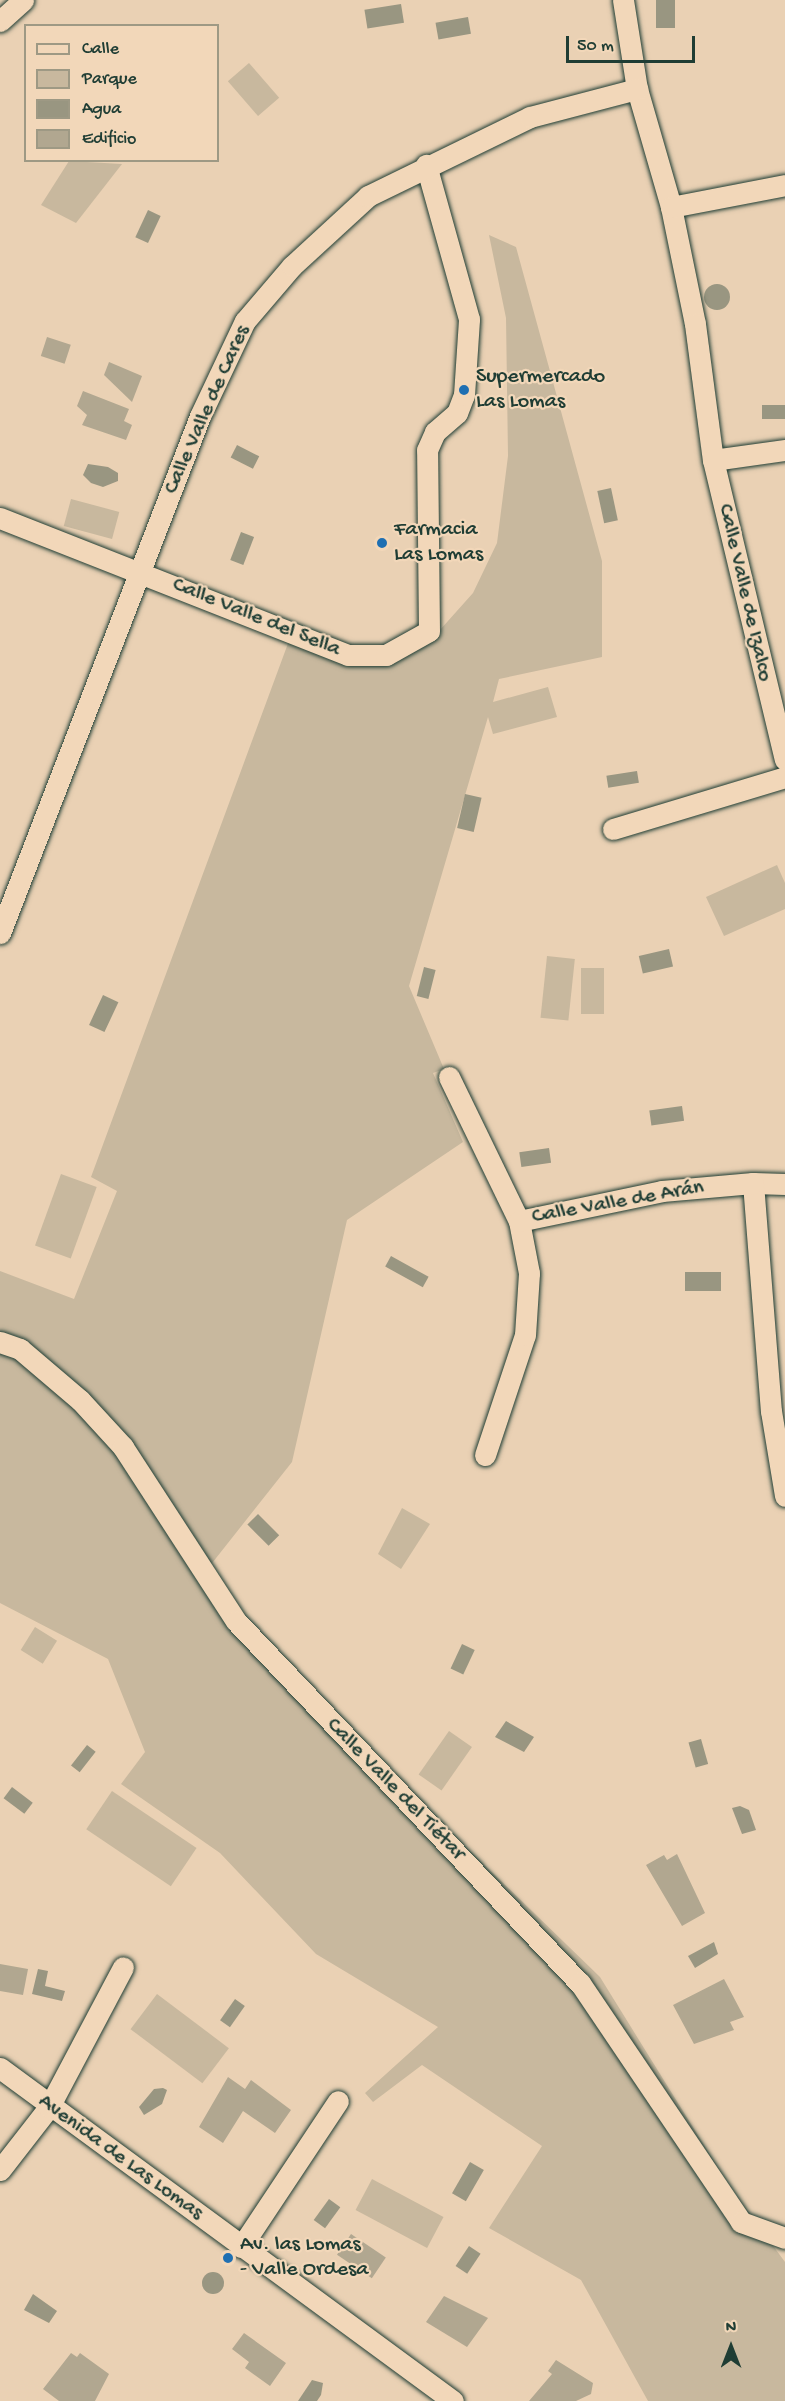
<!DOCTYPE html>
<html>
<head>
<meta charset="utf-8">
<style>
  body { margin:0 }
  #map { position:relative; width:785px; height:2401px; overflow:hidden; background:#ead1b4; font-family:"Gochi Hand",sans-serif }
  div>[style] { position:absolute }
  [style*='--x'] { left:calc(var(--x)*1px); top:calc(var(--y)*1px); width:calc(var(--w)*1px); rotate:calc(var(--a)*1deg) }
  .green>* { inset:0; background:#c8b89e; transform-origin:0 0 }
  .water>* { inset:0; background:#999681; transform-origin:0 0 }
  .round { border-radius:50% }
  .building>* { inset:0; background:#b1a790; transform-origin:0 0 }
  .roads { filter:drop-shadow(0 0 2px #1f3d34) drop-shadow(0 0 2px #1f3d34) }
  .minor>* { height:21px; margin:-10.5px; padding:0 10.5px; transform-origin:10.5px; border-radius:10.5px; background:#f2d7b9 }
  .dots>* { width:16px; height:16px; translate:-50% -50%; box-sizing:border-box; border:3px solid #f2d7b9; border-radius:50% }
  span { translate:-50% -50%; white-space:nowrap; text-align:center; line-height:1.15; -webkit-text-stroke:4.5px #f2d7b9; paint-order:stroke }
  .poi-label { font-size:22px; color:#1f3d34 }
  .left { translate:0 -50%; text-align:left }
  .street-label { font-size:22px; color:#1f3d34 }
  .legend { position:absolute; left:24px; top:24px; width:195px; height:138px; box-sizing:border-box; background:#f2d7b9; border:2px solid #9e9984; margin:0; padding:8px 10px; list-style:none; font-size:18px; color:#1f3d34 }
  .legend li { display:flex; align-items:center; gap:12px; height:30px }
  .legend b { width:30px; border:2px solid #9e9984 }
  .north { position:absolute; left:701px; top:2317px; width:60px; height:60px; -webkit-text-stroke:4px #f2d7b9; paint-order:stroke; rotate:0deg; font-size:16px; font-weight:700; line-height:24px; text-align:center; color:#1f3d34 }
  .north::after { content:''; display:block; margin:auto; width:21px; height:27px; background:#1f3d34; clip-path:polygon(50% 0,100% 100%,50% 72%,0 100%) }
  .scale { position:absolute; left:566px; top:36px; width:129px; height:27px; box-sizing:border-box; border:3px solid #1f3d34; border-top:0; padding-left:8px; font-size:18px; line-height:21px; white-space:nowrap; color:#1f3d34; -webkit-text-stroke:4px #f2d7b9; paint-order:stroke }
</style>
</head>
<body>
<div id="map">
  <div class="green">
    <div style="left:249px;top:63px;width:46px;height:28px;rotate:49deg"></div>
    <div style="clip-path:polygon(69px 161px,122px 164px,76px 223px,41px 205px)"></div>
    <div style="clip-path:polygon(489px 235px,516px 247px,602px 561px,602px 657px,499px 679px,493px 702px,548px 687px,557px 717px,493px 734px,488px 717px,409px 986px,444px 1069px,433px 1073px,463px 1142px,347px 1220px,292px 1462px,209px 1567px,251px 1625px,326px 1711px,600px 1977px,730px 2187px,785px 2262px,785px 2401px,648px 2401px,581px 2280px,489px 2228px,542px 2146px,422px 2065px,373px 2102px,365px 2093px,438px 2027px,316px 1954px,220px 1853px,121px 1784px,145px 1752px,108px 1659px,0 1603px,0 1271px,74px 1299px,117px 1191px,91px 1177px,290px 638px,341px 661px,431px 640px,473px 593px,497px 543px,508px 456px,506px 318px)"></div>
    <div style="left:71px;top:499px;width:50px;height:28px;rotate:15deg"></div>
    <div style="clip-path:polygon(777px 865px,785px 883px,785px 909px,724px 936px,706px 897px)"></div>
    <div style="left:547px;top:956px;width:28px;height:62px;rotate:6deg"></div>
    <div style="left:581px;top:968px;width:23px;height:46px"></div>
    <div style="left:61px;top:1174px;width:38px;height:76px;rotate:20deg"></div>
    <div style="clip-path:polygon(402px 1508px,430px 1524px,401px 1569px,378px 1554px)"></div>
    <div style="left:35px;top:1627px;width:26px;height:27px;rotate:32deg"></div>
    <div style="left:449px;top:1731px;width:28px;height:53px;rotate:35deg"></div>
    <div style="left:112px;top:1791px;width:102px;height:46px;rotate:34deg"></div>
    <div style="left:157px;top:1994px;width:90px;height:44px;rotate:37deg"></div>
    <div style="left:372px;top:2179px;width:81px;height:35px;rotate:28deg"></div>
  </div>
  <div class="water">
    <div style="left:656px;top:0;width:19px;height:28px"></div>
    <div style="left:401px;top:4px;width:19px;height:37px;rotate:81deg"></div>
    <div style="left:468px;top:17px;width:17px;height:33px;rotate:80deg"></div>
    <div style="left:148px;top:210px;width:14px;height:30px;rotate:25deg"></div>
    <div class="round" style="left:704px;top:284px;width:26px;height:26px"></div>
    <div style="left:785px;top:405px;width:14px;height:23px;rotate:90deg"></div>
    <div style="left:237px;top:445px;width:25px;height:14px;rotate:27deg"></div>
    <div style="clip-path:polygon(88px 464px,108px 467px,118px 473px,118px 481px,103px 487px,91px 483px,83px 475px)"></div>
    <div style="left:611px;top:488px;width:33px;height:14px;rotate:78deg"></div>
    <div style="left:241px;top:532px;width:14px;height:30px;rotate:21deg"></div>
    <div style="left:637px;top:771px;width:12px;height:31px;rotate:81deg"></div>
    <div style="left:465px;top:794px;width:17px;height:35px;rotate:13deg"></div>
    <div style="left:669px;top:949px;width:18px;height:31px;rotate:77deg"></div>
    <div style="left:424px;top:967px;width:12px;height:30px;rotate:14deg"></div>
    <div style="left:103px;top:995px;width:17px;height:33px;rotate:25deg"></div>
    <div style="left:682px;top:1106px;width:15px;height:33px;rotate:82deg"></div>
    <div style="left:549px;top:1148px;width:15px;height:30px;rotate:82deg"></div>
    <div style="left:391px;top:1256px;width:43px;height:12px;rotate:29deg"></div>
    <div style="left:721px;top:1272px;width:19px;height:36px;rotate:90deg"></div>
    <div style="left:258px;top:1514px;width:30px;height:15px;rotate:45deg"></div>
    <div style="left:462px;top:1644px;width:14px;height:27px;rotate:25deg"></div>
    <div style="clip-path:polygon(506px 1721px,534px 1737px,524px 1752px,495px 1737px)"></div>
    <div style="left:701px;top:1739px;width:26px;height:13px;rotate:74deg"></div>
    <div style="left:87px;top:1745px;width:11px;height:26px;rotate:38deg"></div>
    <div style="left:12px;top:1787px;width:26px;height:14px;rotate:37deg"></div>
    <div style="clip-path:polygon(740px 1806px,749px 1810px,756px 1830px,742px 1834px,732px 1808px)"></div>
    <div style="clip-path:polygon(714px 1942px,718px 1954px,695px 1968px,688px 1956px)"></div>
    <div style="clip-path:polygon(38px 1969px,48px 1971px,45px 1986px,65px 1991px,62px 2001px,32px 1994px)"></div>
    <div style="left:235px;top:1999px;width:12px;height:26px;rotate:35deg"></div>
    <div style="clip-path:polygon(163px 2088px,167px 2090px,162px 2104px,144px 2115px,139px 2107px,154px 2089px)"></div>
    <div style="left:470px;top:2162px;width:16px;height:36px;rotate:30deg"></div>
    <div style="left:329px;top:2199px;width:14px;height:26px;rotate:36deg"></div>
    <div style="left:469px;top:2246px;width:14px;height:24px;rotate:34deg"></div>
    <div class="round" style="left:202px;top:2272px;width:22px;height:22px"></div>
    <div style="clip-path:polygon(33px 2294px,57px 2311px,49px 2323px,24px 2310px)"></div>
    <div style="clip-path:polygon(312px 2380px,323px 2383px,321px 2395px,317px 2401px,298px 2401px)"></div>
  </div>
  <div class="building">
    <div style="left:47px;top:337px;width:25px;height:20px;rotate:18deg"></div>
    <div style="clip-path:polygon(109px 362px,142px 376px,132px 402px,104px 375px)"></div>
    <div style="clip-path:polygon(83px 391px,129px 409px,124px 421px,132px 425px,126px 440px,82px 425px,87px 415px,77px 406px)"></div>
    <div style="clip-path:polygon(677px 1854px,705px 1913px,682px 1926px,646px 1865px,664px 1855px,667px 1860px)"></div>
    <div style="clip-path:polygon(0 1964px,28px 1969px,23px 1995px,0 1991px)"></div>
    <div style="clip-path:polygon(724px 1979px,744px 2017px,730px 2022px,734px 2030px,694px 2044px,673px 2005px)"></div>
    <div style="clip-path:polygon(228px 2077px,245px 2089px,251px 2080px,291px 2110px,275px 2133px,243px 2111px,223px 2143px,199px 2127px)"></div>
    <div style="left:351px;top:2234px;width:42px;height:25px;rotate:34deg"></div>
    <div style="clip-path:polygon(444px 2296px,488px 2318px,467px 2347px,426px 2322px)"></div>
    <div style="clip-path:polygon(244px 2333px,286px 2363px,270px 2386px,245px 2368px,249px 2362px,232px 2349px)"></div>
    <div style="clip-path:polygon(71px 2353px,77px 2357px,80px 2353px,109px 2374px,95px 2401px,59px 2401px,43px 2389px)"></div>
    <div style="clip-path:polygon(556px 2360px,593px 2383px,591px 2394px,576px 2401px,529px 2401px,552px 2374px,548px 2371px)"></div>
  </div>
  <div class="roads">
    <div class="minor">
      <div style="--x:623;--y:0;--w:90;--a:81.1"></div>
      <div style="--x:637;--y:89;--w:123;--a:73.9"></div>
      <div style="--x:671;--y:207;--w:119;--a:78.4"></div>
      <div style="--x:695;--y:324;--w:137;--a:82.5"></div>
      <div style="--x:713;--y:460;--w:308;--a:76.5"></div>
      <div style="--x:0;--y:21;--w:31;--a:-42"></div>
      <div style="--x:671;--y:207;--w:116;--a:-10.9"></div>
      <div style="--x:713;--y:460;--w:73;--a:-7.9"></div>
      <div style="--x:0;--y:518;--w:374;--a:21.5"></div>
      <div style="--x:348;--y:655;--w:38;--a:0"></div>
      <div style="--x:386;--y:655;--w:49;--a:-29.2"></div>
      <div style="--x:429;--y:631;--w:181;--a:-90.6"></div>
      <div style="--x:427;--y:450;--w:20;--a:-66"></div>
      <div style="--x:435;--y:432;--w:29;--a:-41"></div>
      <div style="--x:457;--y:413;--w:19;--a:-69"></div>
      <div style="--x:464;--y:395;--w:76;--a:-86.2"></div>
      <div style="--x:469;--y:319;--w:160;--a:-105.6"></div>
      <div style="--x:613;--y:829;--w:180;--a:-16.8"></div>
      <div style="--x:0;--y:933;--w:554;--a:-68.85"></div>
      <div style="--x:200;--y:416;--w:105;--a:-64.7"></div>
      <div style="--x:245;--y:321;--w:72;--a:-49.5"></div>
      <div style="--x:292;--y:266;--w:103;--a:-42.6"></div>
      <div style="--x:368;--y:196;--w:180;--a:-26"></div>
      <div style="--x:530;--y:117;--w:111;--a:-14.7"></div>
      <div style="--x:449;--y:1077;--w:160;--a:64.1"></div>
      <div style="--x:785;--y:1184;--w:32;--a:-178"></div>
      <div style="--x:753;--y:1183;--w:229;--a:85.5"></div>
      <div style="--x:771;--y:1411;--w:86;--a:80.6"></div>
      <div style="--x:0;--y:1342;--w:21;--a:19"></div>
      <div style="--x:20;--y:1349;--w:79;--a:40.4"></div>
      <div style="--x:80;--y:1400;--w:64;--a:47.5"></div>
      <div style="--x:123;--y:1447;--w:207;--a:57"></div>
      <div style="--x:236;--y:1621;--w:499;--a:46.5"></div>
      <div style="--x:580;--y:1983;--w:288;--a:56"></div>
      <div style="--x:741;--y:2222;--w:47;--a:20"></div>
      <div style="--x:485;--y:1455;--w:126;--a:-71.6"></div>
      <div style="--x:525;--y:1335;--w:62;--a:-86.3"></div>
      <div style="--x:529;--y:1273;--w:53;--a:-100.9"></div>
      <div style="--x:519;--y:1221;--w:146;--a:-11.8"></div>
      <div style="--x:662;--y:1191;--w:91;--a:-5"></div>
      <div style="--x:0;--y:2068;--w:562;--a:36.32"></div>
      <div style="--x:0;--y:2170;--w:80;--a:-52.1"></div>
      <div style="--x:49;--y:2107;--w:158;--a:-62.1"></div>
      <div style="--x:241;--y:2247;--w:175;--a:-56.4"></div>
    </div>
  </div>
  <div class="dots">
    <div style="left:464px;top:390px;background:#1f6fb2"></div>
    <div style="left:382px;top:543px;background:#1f6fb2"></div>
    <div style="left:228px;top:2258px;background:#1f6fb2"></div>
  </div>
  <div class="poi-label">
    <span class="left" style="left:476px;top:390px">Supermercado<br>Las Lomas</span>
    <span class="left" style="left:394px;top:543px">Farmacia<br>Las Lomas</span>
    <span class="left" style="left:240px;top:2258px">Av. las Lomas<br>- Valle Ordesa</span>
  </div>
  <div class="street-label">
    <span style="left:208px;top:410px;rotate:-66deg">Calle Valle de Cares</span>
    <span style="left:744px;top:593px;rotate:77deg">Calle Valle de Izalco</span>
    <span style="left:256px;top:618px;rotate:22deg">Calle Valle del Sella</span>
    <span style="left:618px;top:1203px;rotate:-10deg">Calle Valle de Arán</span>
    <span style="left:395px;top:1790px;rotate:46deg">Calle Valle del Tiétar</span>
    <span style="left:120px;top:2158px;rotate:36deg">Avenida de Las Lomas</span>
  </div>
  <ul class="legend">
  <li><b style="height:8px;background:#f2d7b9"></b>Calle</li>
  <li><b style="height:16px;background:#c8b89e"></b>Parque</li>
  <li><b style="height:16px;background:#999681"></b>Agua</li>
  <li><b style="height:16px;background:#b1a790"></b>Edificio</li>
  </ul>
  <div class="north">N</div>
  <div class="scale">50 m</div>
</div>
</body>
</html>
